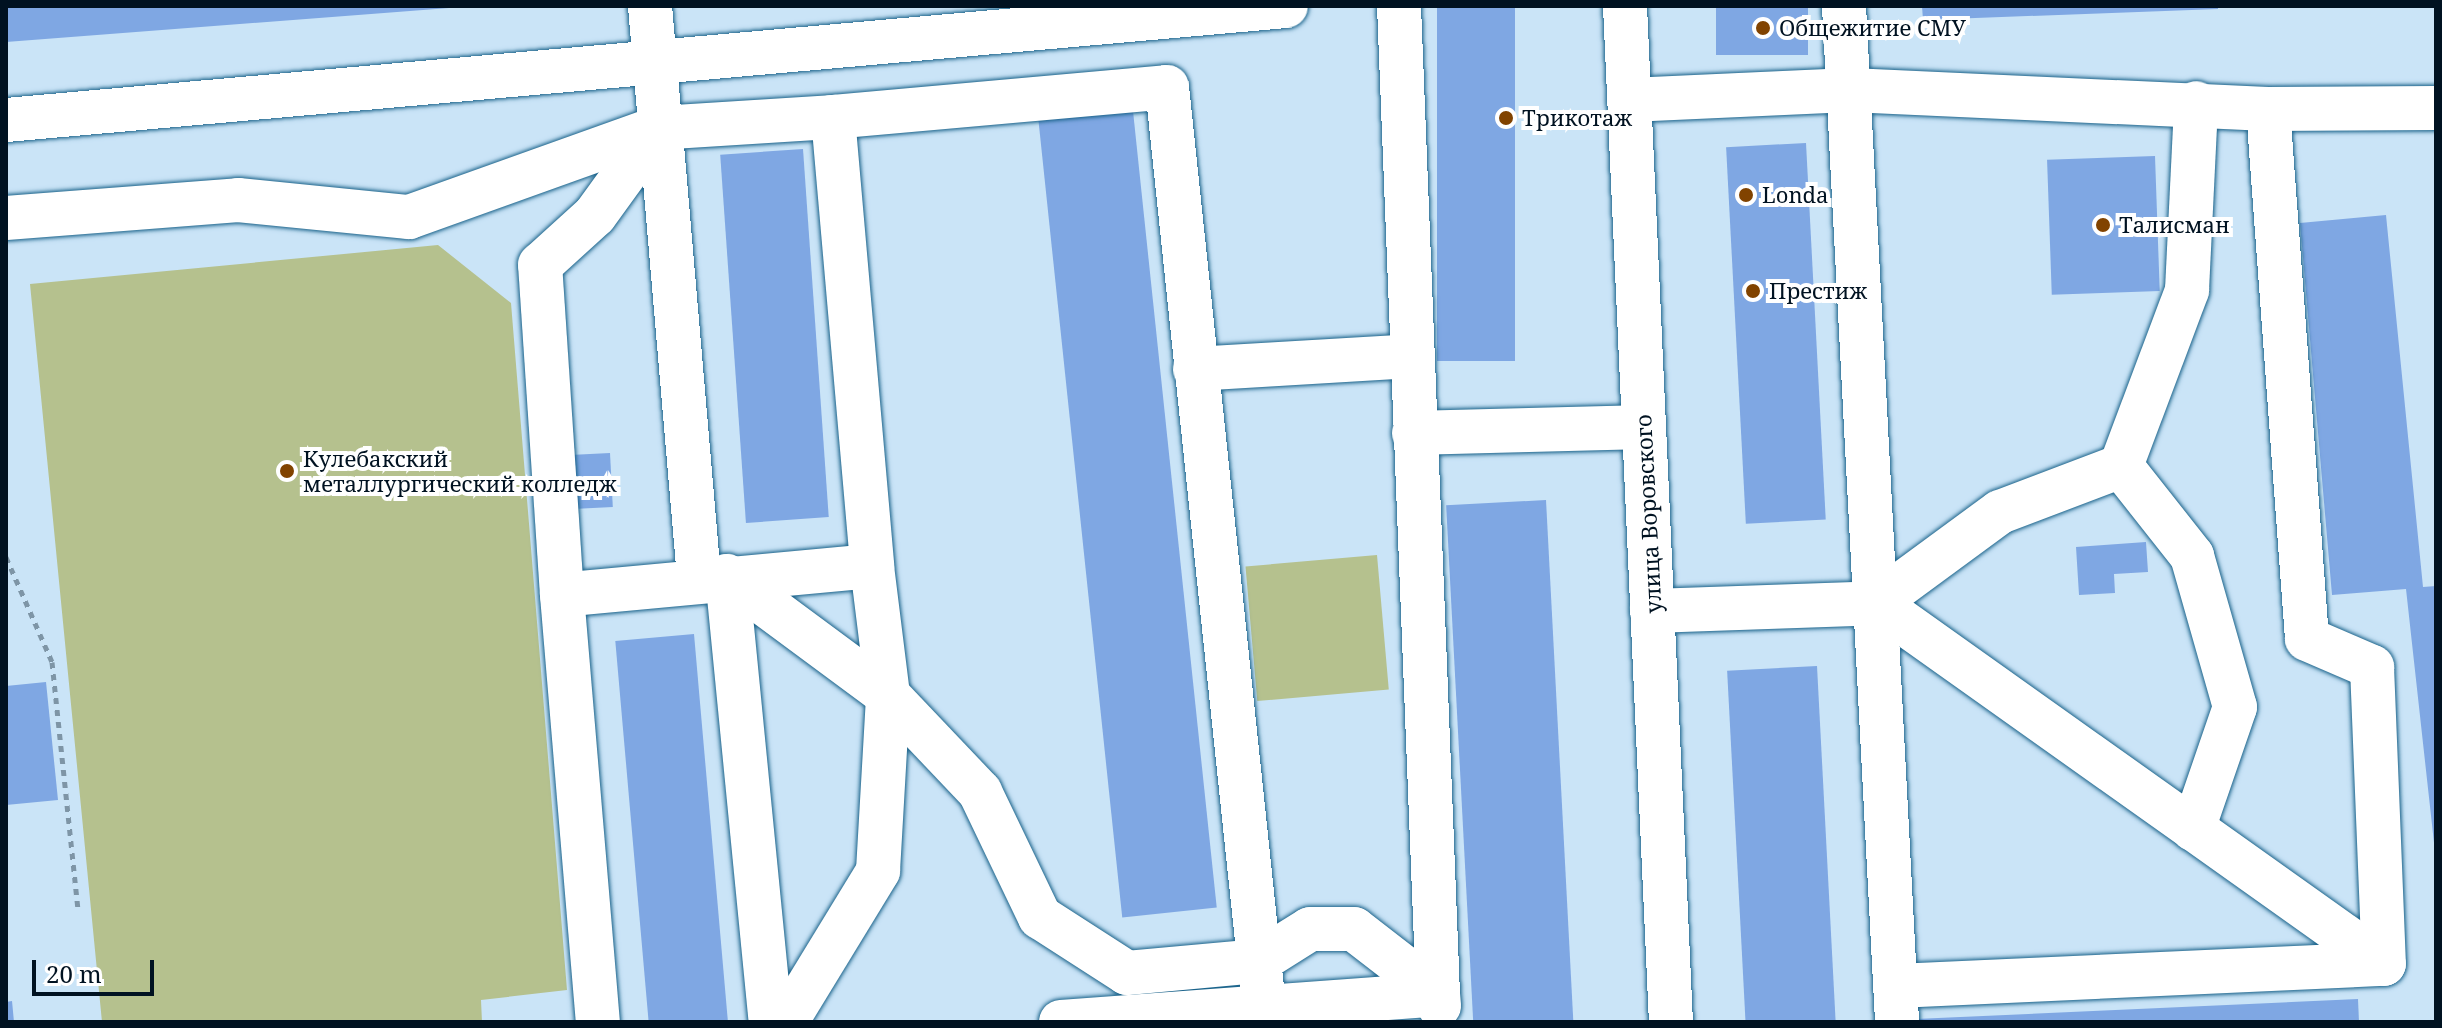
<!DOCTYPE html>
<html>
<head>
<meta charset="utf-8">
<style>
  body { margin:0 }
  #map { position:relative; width:2442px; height:1028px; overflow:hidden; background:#cae4f7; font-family:"Noto Serif",serif }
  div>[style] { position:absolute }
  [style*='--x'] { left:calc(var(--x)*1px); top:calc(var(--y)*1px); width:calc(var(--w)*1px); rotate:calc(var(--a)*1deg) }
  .green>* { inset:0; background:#b5c18e; transform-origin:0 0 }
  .building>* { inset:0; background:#7fa7e3; transform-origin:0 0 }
  .path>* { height:5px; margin-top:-2.5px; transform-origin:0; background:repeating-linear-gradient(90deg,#7e95a6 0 6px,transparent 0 12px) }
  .roads { filter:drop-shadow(0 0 2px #19628a) drop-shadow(0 0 2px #19628a) }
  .minor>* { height:44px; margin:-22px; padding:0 22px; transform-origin:22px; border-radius:22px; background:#fff }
  .dots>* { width:22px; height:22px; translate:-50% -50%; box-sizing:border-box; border:4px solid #fff; border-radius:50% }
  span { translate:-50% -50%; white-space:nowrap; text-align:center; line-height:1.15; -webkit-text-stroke:8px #fff; paint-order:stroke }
  .poi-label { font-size:22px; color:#001221 }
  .left { translate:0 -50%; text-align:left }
  .street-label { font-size:22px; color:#001221 }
  .frame { position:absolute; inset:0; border:8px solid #001221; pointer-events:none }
  .scale { position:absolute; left:32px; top:960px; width:122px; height:36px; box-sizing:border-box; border:4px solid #001221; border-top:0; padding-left:10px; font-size:24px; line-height:28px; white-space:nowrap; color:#001221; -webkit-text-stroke:6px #fff; paint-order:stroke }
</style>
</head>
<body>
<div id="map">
  <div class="green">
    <div style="clip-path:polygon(438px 245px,511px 303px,567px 990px,481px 1000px,482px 1022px,102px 1022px,30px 284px)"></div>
    <div style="left:1377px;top:555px;width:135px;height:132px;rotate:85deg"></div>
  </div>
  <div class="building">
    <div style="clip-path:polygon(6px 6px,449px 6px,449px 8px,6px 42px)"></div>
    <div style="left:1437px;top:6px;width:78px;height:355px"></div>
    <div style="left:1716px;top:6px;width:92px;height:49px"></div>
    <div style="clip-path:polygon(1922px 6px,2218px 6px,2218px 9px,1923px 20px)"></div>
    <div style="left:1133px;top:111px;width:801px;height:95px;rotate:84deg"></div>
    <div style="left:1806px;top:143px;width:377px;height:80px;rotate:87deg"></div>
    <div style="left:803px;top:149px;width:369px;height:83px;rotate:86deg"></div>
    <div style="left:2155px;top:156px;width:135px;height:108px;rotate:88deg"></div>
    <div style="clip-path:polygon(2386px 215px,2423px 587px,2436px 586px,2436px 861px,2406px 589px,2332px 595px,2300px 223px)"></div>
    <div style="left:610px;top:453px;width:54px;height:40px;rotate:87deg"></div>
    <div style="left:1546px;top:500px;width:523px;height:100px;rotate:87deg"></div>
    <div style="clip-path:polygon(2146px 542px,2148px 572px,2114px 574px,2115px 593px,2079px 595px,2076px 547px)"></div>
    <div style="left:694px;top:634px;width:389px;height:79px;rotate:85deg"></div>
    <div style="left:1817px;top:666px;width:356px;height:90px;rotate:87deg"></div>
    <div style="clip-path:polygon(46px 682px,58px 800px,6px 805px,6px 686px)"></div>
    <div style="clip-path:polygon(2358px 999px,2359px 1022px,1916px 1022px,1916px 1019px)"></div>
    <div style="clip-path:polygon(12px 1001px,14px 1022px,6px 1022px,6px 1002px)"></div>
  </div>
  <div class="path">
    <div style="--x:6;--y:557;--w:115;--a:66.3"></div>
    <div style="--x:52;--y:662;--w:248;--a:84"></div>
  </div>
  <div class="roads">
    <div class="minor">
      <div style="--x:650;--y:6;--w:574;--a:85.1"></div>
      <div style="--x:1399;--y:6;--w:989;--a:87.74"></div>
      <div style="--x:1625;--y:6;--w:1017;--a:87.41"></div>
      <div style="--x:1844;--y:6;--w:1017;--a:87.01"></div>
      <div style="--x:1629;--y:100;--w:221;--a:-2.6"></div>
      <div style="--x:1850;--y:90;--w:418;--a:2.6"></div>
      <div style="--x:2268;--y:109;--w:168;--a:-0.3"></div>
      <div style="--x:2268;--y:109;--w:531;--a:85.79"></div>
      <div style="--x:2307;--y:639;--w:71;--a:23.3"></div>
      <div style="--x:2372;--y:667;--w:297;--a:87.7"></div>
      <div style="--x:833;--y:117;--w:335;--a:-5.1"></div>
      <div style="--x:1167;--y:87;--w:925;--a:83.98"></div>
      <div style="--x:6;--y:120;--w:1285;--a:-5.09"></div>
      <div style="--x:6;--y:218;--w:233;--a:-4.4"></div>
      <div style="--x:238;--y:200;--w:172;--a:5.7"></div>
      <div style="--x:409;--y:217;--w:264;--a:-19.7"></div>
      <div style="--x:658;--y:128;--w:175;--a:-3.6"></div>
      <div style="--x:833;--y:117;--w:451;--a:85"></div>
      <div style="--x:872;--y:566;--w:311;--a:174.7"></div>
      <div style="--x:562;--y:595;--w:331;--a:-93.8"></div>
      <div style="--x:540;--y:265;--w:74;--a:-42.3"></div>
      <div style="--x:595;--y:215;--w:107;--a:-54.1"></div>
      <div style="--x:1195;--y:369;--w:216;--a:-3.4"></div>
      <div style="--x:1414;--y:433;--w:230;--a:-1.5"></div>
      <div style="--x:2121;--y:466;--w:188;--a:-69.4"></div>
      <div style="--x:2187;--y:290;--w:187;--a:-87.2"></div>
      <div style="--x:727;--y:576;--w:200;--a:36.5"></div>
      <div style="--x:888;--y:695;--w:134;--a:46.5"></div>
      <div style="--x:980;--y:792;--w:139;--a:64.4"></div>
      <div style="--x:1040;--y:917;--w:103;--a:32.8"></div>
      <div style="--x:1127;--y:973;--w:133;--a:-5.2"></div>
      <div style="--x:1259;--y:961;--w:60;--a:-32.1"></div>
      <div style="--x:1310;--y:929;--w:44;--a:0"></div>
      <div style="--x:1354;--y:929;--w:106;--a:37.7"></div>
      <div style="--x:727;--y:576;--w:448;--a:84.4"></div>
      <div style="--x:562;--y:595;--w:429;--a:85.2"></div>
      <div style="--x:1876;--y:603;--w:623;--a:35.4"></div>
      <div style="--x:1652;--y:611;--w:224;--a:-2"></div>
      <div style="--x:1876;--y:603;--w:154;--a:-36.3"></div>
      <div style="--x:2000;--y:512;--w:129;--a:-20.8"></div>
      <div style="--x:2121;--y:466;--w:115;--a:51.7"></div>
      <div style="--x:2192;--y:556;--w:157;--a:74.1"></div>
      <div style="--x:2235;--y:707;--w:129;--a:109"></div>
      <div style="--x:1896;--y:986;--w:488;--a:-2.6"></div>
      <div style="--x:786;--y:1022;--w:177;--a:-58.6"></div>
      <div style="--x:878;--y:871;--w:176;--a:-86.7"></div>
      <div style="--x:888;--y:695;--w:130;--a:-97.1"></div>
      <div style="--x:1061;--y:1022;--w:378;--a:-4.2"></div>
      <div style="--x:1438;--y:994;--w:12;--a:85"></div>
    </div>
  </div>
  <div class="dots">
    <div style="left:1763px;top:28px;background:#814300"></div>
    <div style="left:1506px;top:118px;background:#814300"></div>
    <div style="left:1746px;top:195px;background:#814300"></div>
    <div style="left:2103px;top:225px;background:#814300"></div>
    <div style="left:1753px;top:291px;background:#814300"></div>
    <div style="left:287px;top:471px;background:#814300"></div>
  </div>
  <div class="poi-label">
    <span class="left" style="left:1779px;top:28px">Общежитие СМУ</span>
    <span class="left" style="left:1522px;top:118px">Трикотаж</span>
    <span class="left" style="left:1762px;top:195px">Londa</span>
    <span class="left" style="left:2119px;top:225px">Талисман</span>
    <span class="left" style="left:1769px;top:291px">Престиж</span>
    <span class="left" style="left:303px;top:471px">Кулебакский<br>металлургический колледж</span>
  </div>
  <div class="street-label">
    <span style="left:1648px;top:514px;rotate:-93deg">улица Воровского</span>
  </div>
  <div class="frame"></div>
  <div class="scale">20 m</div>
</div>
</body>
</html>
